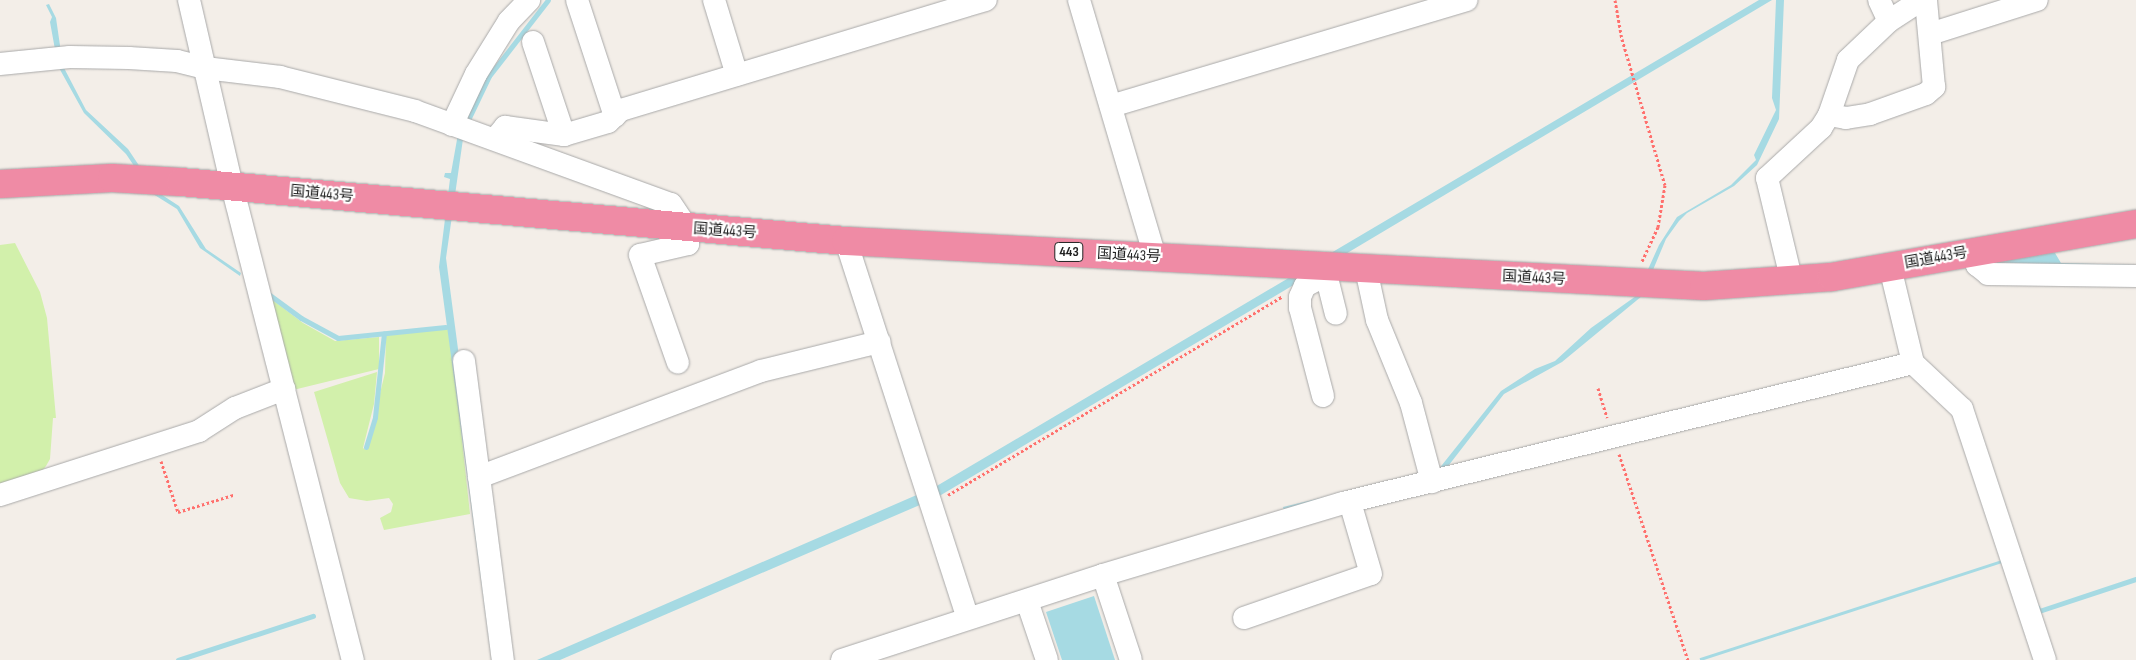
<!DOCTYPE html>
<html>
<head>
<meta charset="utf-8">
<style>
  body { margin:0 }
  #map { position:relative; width:2136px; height:660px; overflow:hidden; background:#f3eee8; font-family:"Sofia Sans Condensed","Noto Sans JP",sans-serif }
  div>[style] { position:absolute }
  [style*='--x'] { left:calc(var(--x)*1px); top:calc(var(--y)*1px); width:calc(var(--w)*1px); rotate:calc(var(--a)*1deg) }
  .grass>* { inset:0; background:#d2f0ab }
  .water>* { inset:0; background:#a6dae3; transform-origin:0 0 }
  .stream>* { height:5px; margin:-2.5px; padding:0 2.5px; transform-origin:2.5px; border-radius:2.5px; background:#a6dae3 }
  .path>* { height:3px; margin-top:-1.5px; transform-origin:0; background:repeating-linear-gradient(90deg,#ff706d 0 2.5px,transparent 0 5px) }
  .roads { filter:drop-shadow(0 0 1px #a9a9a9) drop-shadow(0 0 1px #a9a9a9) }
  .minor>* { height:22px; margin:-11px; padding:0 11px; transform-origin:11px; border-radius:11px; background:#fff }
  .highway>* { height:28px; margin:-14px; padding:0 14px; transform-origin:14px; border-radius:14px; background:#ef8ba5 }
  span { translate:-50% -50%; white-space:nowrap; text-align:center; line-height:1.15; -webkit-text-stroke:4.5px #fff; paint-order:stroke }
  .shield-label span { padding:1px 4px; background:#fff; border:1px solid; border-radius:4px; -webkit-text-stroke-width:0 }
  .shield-label { font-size:14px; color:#222; font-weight:700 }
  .street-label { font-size:15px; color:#222 }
</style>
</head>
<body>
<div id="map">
  <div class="grass">
    <div style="clip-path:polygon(15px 243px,40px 292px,47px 318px,56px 418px,53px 418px,50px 459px,46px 466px,42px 471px,0 484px,0 245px)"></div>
    <div style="clip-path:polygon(270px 298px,303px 323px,335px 341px,379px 337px,379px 369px,289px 391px)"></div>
    <div style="clip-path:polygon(450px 328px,470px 514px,384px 530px,380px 518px,391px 512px,393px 504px,389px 498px,367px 501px,349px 498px,340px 483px,314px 392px,377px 372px,374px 404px,363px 448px,366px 450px,385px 373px,386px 335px)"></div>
  </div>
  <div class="water">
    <div style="clip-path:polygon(1759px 0,1772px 0,936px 498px,560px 660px,537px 660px,935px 487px)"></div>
    <div style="clip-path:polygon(1776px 0,1784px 0,1779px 119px,1757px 165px,1734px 186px,1687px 213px,1679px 221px,1666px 239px,1642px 296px,1562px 362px,1504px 394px,1442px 474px,1284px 513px,1283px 507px,1438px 470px,1501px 391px,1535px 369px,1555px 361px,1591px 328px,1636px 296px,1659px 245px,1677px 217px,1731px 185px,1756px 160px,1754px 155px,1776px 110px,1772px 98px)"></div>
    <div style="clip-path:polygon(49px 4px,56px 18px,63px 66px,86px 110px,128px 149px,156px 191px,179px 206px,206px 249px,241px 273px,240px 276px,200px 248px,177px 209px,153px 194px,126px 154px,84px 113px,58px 66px,50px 22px,52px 17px,46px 5px)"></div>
    <div style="clip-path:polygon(458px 134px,463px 139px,446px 258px,499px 660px,492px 660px,439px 267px,450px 179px,444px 177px,445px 173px,451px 173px)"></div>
    <div style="clip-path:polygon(2050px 253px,2055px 253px,2061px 263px,2136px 265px,2136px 269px,1990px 262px)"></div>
    <div style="left:2002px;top:560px;width:3px;height:318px;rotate:72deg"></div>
    <div style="clip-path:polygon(1094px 596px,1115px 660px,1062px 660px,1046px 612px)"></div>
  </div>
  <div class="stream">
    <div style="--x:467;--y:122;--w:51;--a:-64.4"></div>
    <div style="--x:489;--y:76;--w:96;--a:-52.2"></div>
    <div style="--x:267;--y:293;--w:42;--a:36.3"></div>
    <div style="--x:301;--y:318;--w:42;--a:28.4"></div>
    <div style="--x:338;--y:338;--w:108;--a:-5.9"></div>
    <div style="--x:366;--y:447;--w:31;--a:-73"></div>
    <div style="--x:375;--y:417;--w:84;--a:-83.9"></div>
    <div style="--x:2037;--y:607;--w:4;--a:63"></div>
    <div style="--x:2039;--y:611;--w:102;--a:-18.3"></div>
    <div style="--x:178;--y:660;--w:142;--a:-18.1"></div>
  </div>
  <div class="path">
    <div style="--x:1615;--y:0;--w:40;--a:80"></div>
    <div style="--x:1622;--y:39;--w:152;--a:73.6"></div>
    <div style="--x:1665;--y:185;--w:43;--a:99.5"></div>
    <div style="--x:1658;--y:227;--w:38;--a:115"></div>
    <div style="--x:1598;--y:388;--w:31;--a:73"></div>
    <div style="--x:1619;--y:454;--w:217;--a:71.5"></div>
    <div style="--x:161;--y:461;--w:54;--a:71.6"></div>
    <div style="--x:178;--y:512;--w:58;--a:-17.2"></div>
    <div style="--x:948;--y:495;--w:388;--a:-30.7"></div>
  </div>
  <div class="roads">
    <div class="minor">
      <div style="--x:189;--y:0;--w:191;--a:77"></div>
      <div style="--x:232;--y:186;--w:489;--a:75.7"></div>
      <div style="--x:577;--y:0;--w:122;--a:71.9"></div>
      <div style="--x:714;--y:0;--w:78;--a:73"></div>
      <div style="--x:1079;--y:0;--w:267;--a:73.5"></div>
      <div style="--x:1879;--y:0;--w:23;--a:65"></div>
      <div style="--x:1930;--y:34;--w:112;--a:-17.6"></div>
      <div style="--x:533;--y:42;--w:98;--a:71.6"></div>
      <div style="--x:0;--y:64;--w:70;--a:-5.7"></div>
      <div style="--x:70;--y:57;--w:59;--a:1"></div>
      <div style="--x:129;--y:58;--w:48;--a:3.6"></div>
      <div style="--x:177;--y:61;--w:29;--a:14"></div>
      <div style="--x:205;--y:68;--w:76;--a:6.8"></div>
      <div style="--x:280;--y:77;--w:139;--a:14.1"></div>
      <div style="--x:415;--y:111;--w:272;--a:20"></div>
      <div style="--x:671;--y:204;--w:29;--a:56"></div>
      <div style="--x:687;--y:228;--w:16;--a:86"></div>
      <div style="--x:688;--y:244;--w:49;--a:167.1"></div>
      <div style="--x:640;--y:255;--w:114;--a:70.6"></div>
      <div style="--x:1111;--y:106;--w:371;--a:-16.6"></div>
      <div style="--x:1829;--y:115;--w:17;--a:10"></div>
      <div style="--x:1846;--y:118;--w:24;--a:-9"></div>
      <div style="--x:1870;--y:114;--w:59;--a:-19.7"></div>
      <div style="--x:1926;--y:94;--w:11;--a:-41"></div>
      <div style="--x:1934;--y:87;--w:87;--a:-95.3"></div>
      <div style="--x:452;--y:125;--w:56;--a:-64.8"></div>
      <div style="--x:476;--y:74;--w:62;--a:-58.1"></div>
      <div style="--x:509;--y:21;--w:29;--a:-46"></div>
      <div style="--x:495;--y:139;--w:16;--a:-50"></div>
      <div style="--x:505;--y:127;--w:60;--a:7.7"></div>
      <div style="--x:564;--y:135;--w:46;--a:-16.5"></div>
      <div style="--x:608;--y:122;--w:18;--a:-43"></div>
      <div style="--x:621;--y:110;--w:381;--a:-16.8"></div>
      <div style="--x:846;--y:241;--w:396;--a:72.1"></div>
      <div style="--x:1973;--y:252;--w:14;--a:73"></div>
      <div style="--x:1977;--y:265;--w:14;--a:39"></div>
      <div style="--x:1988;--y:274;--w:148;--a:0.8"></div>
      <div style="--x:1324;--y:266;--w:49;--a:76"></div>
      <div style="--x:1890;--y:267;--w:99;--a:76.5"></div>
      <div style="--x:1913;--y:363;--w:67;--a:43.2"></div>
      <div style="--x:1962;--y:409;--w:264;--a:71.7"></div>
      <div style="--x:1366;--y:269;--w:52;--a:77.8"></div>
      <div style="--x:1377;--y:320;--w:90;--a:67.7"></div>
      <div style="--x:1411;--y:403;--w:82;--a:75.1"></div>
      <div style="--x:1792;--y:282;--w:107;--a:-103.5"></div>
      <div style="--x:1767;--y:178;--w:74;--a:-42.8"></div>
      <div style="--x:1821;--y:128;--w:15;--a:-58"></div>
      <div style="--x:1829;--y:115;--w:58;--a:-70.9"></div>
      <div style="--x:1848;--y:60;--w:57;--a:-43.6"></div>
      <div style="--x:1889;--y:21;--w:38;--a:-33"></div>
      <div style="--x:464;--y:361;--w:302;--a:82.6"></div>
      <div style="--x:1323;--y:396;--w:91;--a:-104.6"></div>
      <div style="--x:1300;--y:308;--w:11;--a:-90"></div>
      <div style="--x:1300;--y:297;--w:12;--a:-66"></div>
      <div style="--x:1305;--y:286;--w:24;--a:-28"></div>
      <div style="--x:479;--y:477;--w:301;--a:-20.6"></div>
      <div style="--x:761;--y:371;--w:122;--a:-13.8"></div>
      <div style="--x:0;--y:495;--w:209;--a:-17.8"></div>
      <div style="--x:199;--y:431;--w:43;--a:-32.6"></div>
      <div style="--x:235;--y:408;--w:53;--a:-21.2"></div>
      <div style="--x:1103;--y:575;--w:89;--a:71.8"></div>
      <div style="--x:1027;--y:601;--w:62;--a:71.3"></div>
      <div style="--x:1244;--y:618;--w:134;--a:-19.1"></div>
      <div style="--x:1371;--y:574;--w:75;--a:-106.3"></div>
      <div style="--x:842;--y:660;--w:274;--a:-18"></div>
      <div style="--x:1103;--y:575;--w:251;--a:-16.7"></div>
      <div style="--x:1343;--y:503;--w:587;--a:-13.8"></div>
    </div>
    <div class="highway">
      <div style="--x:0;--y:184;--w:112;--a:-3.1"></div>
      <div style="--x:112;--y:178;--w:69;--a:3.3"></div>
      <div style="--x:181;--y:182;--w:668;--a:5.07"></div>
      <div style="--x:846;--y:241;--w:859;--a:3"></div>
      <div style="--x:1704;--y:286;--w:128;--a:-4"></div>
      <div style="--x:1832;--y:277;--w:309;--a:-9.9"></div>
    </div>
  </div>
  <div class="shield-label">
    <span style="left:1069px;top:252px">443</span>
  </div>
  <div class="street-label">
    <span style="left:322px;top:194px;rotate:5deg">国道443号</span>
    <span style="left:725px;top:231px;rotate:4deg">国道443号</span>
    <span style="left:1129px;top:255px;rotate:3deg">国道443号</span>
    <span style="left:1936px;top:258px;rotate:-10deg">国道443号</span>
    <span style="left:1534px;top:278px;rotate:3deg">国道443号</span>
  </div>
</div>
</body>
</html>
